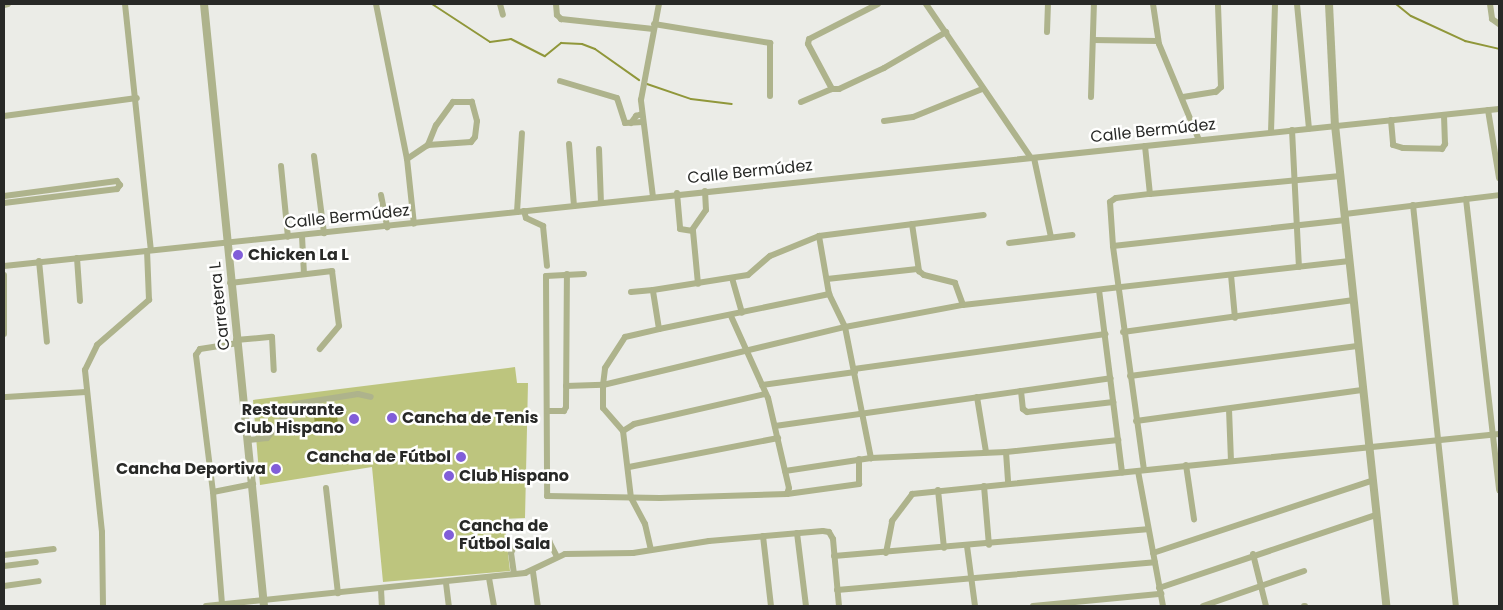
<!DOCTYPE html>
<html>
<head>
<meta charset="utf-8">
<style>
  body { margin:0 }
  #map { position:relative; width:1503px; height:610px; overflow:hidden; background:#ebece7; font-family:Poppins,sans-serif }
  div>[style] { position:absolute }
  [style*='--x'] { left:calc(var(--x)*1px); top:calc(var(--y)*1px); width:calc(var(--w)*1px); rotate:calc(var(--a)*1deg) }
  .green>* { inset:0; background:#bdc57e }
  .water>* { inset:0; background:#90973a; transform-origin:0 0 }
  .stream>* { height:2px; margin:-1px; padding:0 1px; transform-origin:1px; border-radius:1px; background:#90973a }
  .minor>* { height:6px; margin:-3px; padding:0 3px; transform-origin:3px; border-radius:3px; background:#aeb38c }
  .tertiary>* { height:8px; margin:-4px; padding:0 4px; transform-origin:4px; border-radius:4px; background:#aeb38c }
  .dots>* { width:14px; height:14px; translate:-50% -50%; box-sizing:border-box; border:2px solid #fffffe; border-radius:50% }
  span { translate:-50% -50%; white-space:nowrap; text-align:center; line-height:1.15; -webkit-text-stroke:5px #fffffe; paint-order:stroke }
  .street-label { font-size:16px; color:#282927 }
  .poi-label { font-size:16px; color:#282927; font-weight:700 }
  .left { translate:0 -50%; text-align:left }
  .right { translate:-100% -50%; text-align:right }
  .frame { position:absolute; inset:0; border:5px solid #282927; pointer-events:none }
</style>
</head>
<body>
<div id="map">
  <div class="green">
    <div style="clip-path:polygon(515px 367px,517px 383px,528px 383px,525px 518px,504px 519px,510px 571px,383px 582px,372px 467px,260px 485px,253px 400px)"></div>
  </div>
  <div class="water">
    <div style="left:337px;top:414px;width:11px;height:23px;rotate:85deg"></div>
  </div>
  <div class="stream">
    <div style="--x:432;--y:4;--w:69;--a:33.2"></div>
    <div style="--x:490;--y:42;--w:21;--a:-8"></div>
    <div style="--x:511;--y:39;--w:38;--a:27"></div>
    <div style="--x:545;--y:56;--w:21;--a:-39"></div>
    <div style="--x:561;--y:43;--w:21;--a:3"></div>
    <div style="--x:582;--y:44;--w:14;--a:21"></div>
    <div style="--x:595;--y:49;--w:54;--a:35.2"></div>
    <div style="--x:1396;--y:4;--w:19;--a:39"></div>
    <div style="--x:1411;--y:16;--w:60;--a:24.8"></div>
    <div style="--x:1465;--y:41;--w:35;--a:13"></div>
    <div style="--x:647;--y:84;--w:46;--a:18.8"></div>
    <div style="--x:691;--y:99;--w:41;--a:7"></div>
  </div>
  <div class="minor">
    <div style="--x:125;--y:4;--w:247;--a:84"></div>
    <div style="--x:376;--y:4;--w:158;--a:78.7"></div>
    <div style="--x:407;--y:159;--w:65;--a:83.9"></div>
    <div style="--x:500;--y:4;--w:11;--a:75"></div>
    <div style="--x:556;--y:4;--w:11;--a:85"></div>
    <div style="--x:557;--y:15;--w:6;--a:45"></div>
    <div style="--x:561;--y:19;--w:93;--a:6.2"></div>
    <div style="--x:878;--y:4;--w:77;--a:153.1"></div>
    <div style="--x:809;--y:39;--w:5;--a:101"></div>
    <div style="--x:808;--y:44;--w:51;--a:61.9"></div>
    <div style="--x:832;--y:89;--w:7;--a:0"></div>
    <div style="--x:839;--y:89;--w:50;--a:-25"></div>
    <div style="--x:884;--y:68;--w:72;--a:-30.1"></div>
    <div style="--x:926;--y:4;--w:186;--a:55.7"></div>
    <div style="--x:1153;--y:4;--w:40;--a:81.5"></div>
    <div style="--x:1159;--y:44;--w:104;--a:67.4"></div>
    <div style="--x:1297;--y:4;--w:125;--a:84.5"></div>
    <div style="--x:1490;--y:4;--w:15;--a:82"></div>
    <div style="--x:1492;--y:19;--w:9;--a:36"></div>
    <div style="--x:4;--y:5;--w:4;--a:-14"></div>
    <div style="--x:654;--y:24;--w:118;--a:9.3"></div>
    <div style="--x:770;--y:43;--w:53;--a:90"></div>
    <div style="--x:1047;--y:32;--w:28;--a:-88"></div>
    <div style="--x:1093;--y:40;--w:65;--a:0.9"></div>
    <div style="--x:560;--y:81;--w:59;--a:16.6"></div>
    <div style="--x:617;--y:98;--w:26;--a:72"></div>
    <div style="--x:625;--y:123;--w:18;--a:-3"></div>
    <div style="--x:1091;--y:97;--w:93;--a:-88.2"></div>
    <div style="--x:1183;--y:97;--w:33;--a:-9"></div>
    <div style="--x:1216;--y:92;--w:7;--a:-45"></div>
    <div style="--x:1221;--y:87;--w:83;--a:-92.1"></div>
    <div style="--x:801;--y:102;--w:34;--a:-23"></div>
    <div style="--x:1488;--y:110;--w:69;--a:80.8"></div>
    <div style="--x:4;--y:116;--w:134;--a:-7.7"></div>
    <div style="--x:1391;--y:120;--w:25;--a:85"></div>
    <div style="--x:1393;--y:145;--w:10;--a:17"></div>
    <div style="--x:1403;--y:148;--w:39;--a:1"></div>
    <div style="--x:1442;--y:149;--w:6;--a:-59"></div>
    <div style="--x:1445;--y:144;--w:29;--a:-92"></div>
    <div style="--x:884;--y:121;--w:29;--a:-8"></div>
    <div style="--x:913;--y:117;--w:74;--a:-22.1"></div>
    <div style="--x:631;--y:123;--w:9;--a:-54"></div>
    <div style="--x:636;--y:116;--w:6;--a:-18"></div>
    <div style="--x:1292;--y:130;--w:137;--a:87.1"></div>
    <div style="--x:1271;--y:132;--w:128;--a:-88.2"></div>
    <div style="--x:569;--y:144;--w:62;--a:85.4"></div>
    <div style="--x:1145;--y:146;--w:48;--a:84.1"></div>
    <div style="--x:599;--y:149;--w:54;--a:87.9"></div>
    <div style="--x:314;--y:156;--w:78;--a:82.6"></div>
    <div style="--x:1034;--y:158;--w:81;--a:77.9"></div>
    <div style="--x:407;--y:159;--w:25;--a:-34"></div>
    <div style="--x:428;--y:145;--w:43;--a:-4"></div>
    <div style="--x:471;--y:142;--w:6;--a:-51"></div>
    <div style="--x:475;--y:137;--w:16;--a:-83"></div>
    <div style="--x:477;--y:121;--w:20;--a:-105"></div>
    <div style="--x:472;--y:102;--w:19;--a:180"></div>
    <div style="--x:453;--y:102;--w:29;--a:126"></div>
    <div style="--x:436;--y:125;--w:22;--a:112"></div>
    <div style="--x:281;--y:166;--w:71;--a:84.4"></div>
    <div style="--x:677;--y:193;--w:36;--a:85"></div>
    <div style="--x:680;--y:229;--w:13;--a:9"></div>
    <div style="--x:693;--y:231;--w:53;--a:84.6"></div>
    <div style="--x:381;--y:195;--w:33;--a:79"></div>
    <div style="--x:4;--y:196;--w:114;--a:-7.6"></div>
    <div style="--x:117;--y:181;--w:5;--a:53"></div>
    <div style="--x:120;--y:185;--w:5;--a:127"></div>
    <div style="--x:117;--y:189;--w:114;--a:172.9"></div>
    <div style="--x:653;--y:197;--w:98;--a:-97.1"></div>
    <div style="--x:641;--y:100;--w:98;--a:-79.4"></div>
    <div style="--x:1466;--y:199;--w:293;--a:83.5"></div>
    <div style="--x:1413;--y:205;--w:403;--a:83.9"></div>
    <div style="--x:524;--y:211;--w:7;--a:74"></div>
    <div style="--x:526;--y:218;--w:19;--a:25"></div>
    <div style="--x:543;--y:226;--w:40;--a:84.3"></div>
    <div style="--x:517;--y:212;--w:79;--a:-86.4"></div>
    <div style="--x:1345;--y:214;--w:155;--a:-7"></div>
    <div style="--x:912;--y:224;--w:48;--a:81.5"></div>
    <div style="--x:919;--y:271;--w:6;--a:39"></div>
    <div style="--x:924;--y:275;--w:32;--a:14"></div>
    <div style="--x:955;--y:283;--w:23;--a:70"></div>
    <div style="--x:692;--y:230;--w:24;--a:-55"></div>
    <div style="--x:706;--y:210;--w:19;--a:-93"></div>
    <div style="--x:302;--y:236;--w:38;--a:87"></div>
    <div style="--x:819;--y:236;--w:59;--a:80.2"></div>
    <div style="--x:829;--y:294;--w:37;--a:64"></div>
    <div style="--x:845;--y:327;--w:134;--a:78.8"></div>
    <div style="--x:1009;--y:243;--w:64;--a:-7.1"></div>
    <div style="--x:1113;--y:246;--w:234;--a:-6.4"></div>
    <div style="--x:77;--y:258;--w:43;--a:86"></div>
    <div style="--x:39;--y:261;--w:81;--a:84.4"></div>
    <div style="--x:4;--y:266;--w:1503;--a:-6"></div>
    <div style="--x:584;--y:274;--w:38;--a:177"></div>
    <div style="--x:546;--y:276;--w:220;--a:89.7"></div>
    <div style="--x:547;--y:496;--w:113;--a:1"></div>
    <div style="--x:660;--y:498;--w:127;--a:-1.8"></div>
    <div style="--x:787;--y:494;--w:6;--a:-72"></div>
    <div style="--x:789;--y:488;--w:92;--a:-103.1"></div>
    <div style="--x:768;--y:398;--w:90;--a:-114.3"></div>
    <div style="--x:4;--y:275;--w:59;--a:90"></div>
    <div style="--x:1231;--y:275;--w:43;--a:84.7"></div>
    <div style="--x:732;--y:278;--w:36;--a:74"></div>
    <div style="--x:827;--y:279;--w:91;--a:-6.3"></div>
    <div style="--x:230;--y:283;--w:103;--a:-6.7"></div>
    <div style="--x:332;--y:271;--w:55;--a:82.7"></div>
    <div style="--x:339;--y:326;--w:30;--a:130"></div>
    <div style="--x:1099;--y:290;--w:184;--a:82.8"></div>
    <div style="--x:631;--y:292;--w:22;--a:-5"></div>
    <div style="--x:659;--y:329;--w:174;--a:-11.6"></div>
    <div style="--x:1123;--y:332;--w:233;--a:-7.9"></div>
    <div style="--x:236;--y:340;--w:36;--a:-5"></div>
    <div style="--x:272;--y:337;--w:33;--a:87"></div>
    <div style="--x:854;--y:369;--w:254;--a:-7.9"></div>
    <div style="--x:1130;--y:376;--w:231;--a:-7.5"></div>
    <div style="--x:762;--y:385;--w:94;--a:-8"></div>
    <div style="--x:566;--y:386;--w:37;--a:-2"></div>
    <div style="--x:603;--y:385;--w:17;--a:-83"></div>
    <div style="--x:605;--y:368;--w:37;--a:-57"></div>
    <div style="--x:625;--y:337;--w:35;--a:-13"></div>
    <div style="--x:659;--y:329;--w:39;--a:-99"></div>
    <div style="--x:653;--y:290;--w:96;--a:-9"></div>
    <div style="--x:748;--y:275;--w:29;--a:-41"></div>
    <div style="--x:770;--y:256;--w:53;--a:-22.2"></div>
    <div style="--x:819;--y:236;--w:166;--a:-7.3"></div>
    <div style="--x:1021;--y:391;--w:18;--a:84"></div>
    <div style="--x:1023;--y:409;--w:5;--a:37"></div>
    <div style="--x:1027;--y:412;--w:87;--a:-6.6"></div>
    <div style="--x:6;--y:397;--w:80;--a:-3.6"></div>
    <div style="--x:977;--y:397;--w:56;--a:80.7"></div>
    <div style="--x:1229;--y:409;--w:52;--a:87.8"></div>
    <div style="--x:547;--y:411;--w:17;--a:0"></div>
    <div style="--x:564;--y:411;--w:4;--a:-63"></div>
    <div style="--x:566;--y:407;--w:133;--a:-89.6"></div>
    <div style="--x:1136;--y:421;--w:228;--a:-7.8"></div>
    <div style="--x:775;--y:426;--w:339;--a:-8.1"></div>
    <div style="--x:623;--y:431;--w:13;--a:-32"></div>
    <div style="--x:634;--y:424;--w:134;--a:-12.9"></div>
    <div style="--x:247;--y:432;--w:19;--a:-6"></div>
    <div style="--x:266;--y:430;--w:7;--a:16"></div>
    <div style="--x:248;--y:440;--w:19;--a:-6"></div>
    <div style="--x:267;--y:438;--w:44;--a:-50.5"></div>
    <div style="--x:295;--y:404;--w:64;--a:-9"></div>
    <div style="--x:358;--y:394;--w:13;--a:13"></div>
    <div style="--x:1006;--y:452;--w:31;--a:86"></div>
    <div style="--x:1186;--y:465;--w:55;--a:81.6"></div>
    <div style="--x:629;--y:467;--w:152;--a:-11"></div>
    <div style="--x:1144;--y:470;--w:226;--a:-97.9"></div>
    <div style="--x:1113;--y:246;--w:44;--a:-93.9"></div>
    <div style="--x:1110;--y:202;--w:7;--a:-34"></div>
    <div style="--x:1116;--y:198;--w:34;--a:-7"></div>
    <div style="--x:1150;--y:194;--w:191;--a:-5.4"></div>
    <div style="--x:785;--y:471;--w:87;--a:-8.6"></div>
    <div style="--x:871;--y:458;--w:135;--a:-2.5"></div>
    <div style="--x:1006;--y:452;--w:113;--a:-6.1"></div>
    <div style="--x:1138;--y:471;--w:137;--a:79.5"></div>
    <div style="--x:984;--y:486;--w:59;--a:85.2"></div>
    <div style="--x:326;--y:488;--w:106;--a:83.5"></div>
    <div style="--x:938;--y:490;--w:58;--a:84.1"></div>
    <div style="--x:213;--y:492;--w:41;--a:-11.3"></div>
    <div style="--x:787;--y:494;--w:73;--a:-7.9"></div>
    <div style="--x:859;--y:484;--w:25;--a:-90"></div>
    <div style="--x:797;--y:533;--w:74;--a:83"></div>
    <div style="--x:763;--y:536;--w:70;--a:83.5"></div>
    <div style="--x:967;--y:546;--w:61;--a:82.4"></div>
    <div style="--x:651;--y:550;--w:27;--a:-103"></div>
    <div style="--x:645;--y:524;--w:30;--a:-118"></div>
    <div style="--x:631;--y:498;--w:67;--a:-96.8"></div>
    <div style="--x:623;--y:431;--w:30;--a:-131"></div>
    <div style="--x:603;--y:408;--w:23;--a:-90"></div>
    <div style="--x:603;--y:385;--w:249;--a:-13.5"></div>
    <div style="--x:845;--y:327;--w:120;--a:-10.6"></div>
    <div style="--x:963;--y:305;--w:389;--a:-6.5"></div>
    <div style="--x:886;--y:553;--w:33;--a:-79"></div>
    <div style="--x:892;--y:521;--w:34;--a:-53"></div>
    <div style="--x:912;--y:494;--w:590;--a:-5.84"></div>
    <div style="--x:1153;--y:553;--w:230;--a:-18.3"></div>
    <div style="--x:1253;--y:554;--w:54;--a:76"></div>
    <div style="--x:4;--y:555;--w:50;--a:-6.8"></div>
    <div style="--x:834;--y:556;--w:314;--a:-4.9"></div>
    <div style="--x:4;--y:566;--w:32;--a:-7"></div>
    <div style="--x:533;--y:572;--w:34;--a:82"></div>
    <div style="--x:514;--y:574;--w:21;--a:-98"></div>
    <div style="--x:511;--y:553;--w:7;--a:-63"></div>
    <div style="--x:514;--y:547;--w:36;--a:-10"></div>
    <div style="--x:549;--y:541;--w:18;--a:63"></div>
    <div style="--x:489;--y:578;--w:28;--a:80"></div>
    <div style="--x:446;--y:583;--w:23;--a:83"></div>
    <div style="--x:4;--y:586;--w:35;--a:-8"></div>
    <div style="--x:1159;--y:588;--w:229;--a:-18.6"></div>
    <div style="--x:381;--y:589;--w:17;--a:87"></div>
    <div style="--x:837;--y:590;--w:319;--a:-5"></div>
    <div style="--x:222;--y:604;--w:112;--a:-94.6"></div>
    <div style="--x:213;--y:492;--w:138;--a:-97.1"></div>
    <div style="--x:196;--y:355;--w:7;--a:-56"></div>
    <div style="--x:200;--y:349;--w:37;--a:-9"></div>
    <div style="--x:103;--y:606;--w:74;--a:-90.8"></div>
    <div style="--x:102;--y:532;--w:163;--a:-96"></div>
    <div style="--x:85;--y:370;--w:28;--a:-64"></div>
    <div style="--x:97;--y:345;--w:69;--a:-40.9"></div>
    <div style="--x:149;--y:300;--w:49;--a:-92.3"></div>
    <div style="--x:206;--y:606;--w:321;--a:-5.9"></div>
    <div style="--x:525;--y:573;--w:44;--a:-25.4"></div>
    <div style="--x:565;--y:554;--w:68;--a:-0.8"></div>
    <div style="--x:633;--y:553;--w:77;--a:-9"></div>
    <div style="--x:709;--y:541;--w:114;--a:-5"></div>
    <div style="--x:823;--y:531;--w:6;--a:9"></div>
    <div style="--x:829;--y:532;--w:8;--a:60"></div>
    <div style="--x:833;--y:539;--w:67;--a:84.9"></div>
    <div style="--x:1033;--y:606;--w:129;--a:-5.4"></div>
    <div style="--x:1203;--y:606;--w:107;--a:-19.1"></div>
    <div style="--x:1304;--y:606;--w:1;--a:0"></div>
  </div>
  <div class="tertiary">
    <div style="--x:204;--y:4;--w:605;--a:84.31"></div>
    <div style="--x:1329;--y:4;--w:121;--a:87.2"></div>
    <div style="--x:1335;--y:125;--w:484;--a:83.9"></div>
  </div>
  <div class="dots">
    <div style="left:238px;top:255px;background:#815ed9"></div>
    <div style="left:392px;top:418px;background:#815ed9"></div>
    <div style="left:354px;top:419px;background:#815ed9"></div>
    <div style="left:461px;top:457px;background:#815ed9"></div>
    <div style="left:276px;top:469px;background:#815ed9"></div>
    <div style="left:449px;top:476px;background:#815ed9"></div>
    <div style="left:449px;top:535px;background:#815ed9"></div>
  </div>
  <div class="street-label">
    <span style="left:1153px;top:131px;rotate:-6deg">Calle Bermúdez</span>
    <span style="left:750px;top:172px;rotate:-6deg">Calle Bermúdez</span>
    <span style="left:347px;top:217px;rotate:-6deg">Calle Bermúdez</span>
    <span style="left:220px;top:306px;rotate:-96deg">Carretera L</span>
  </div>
  <div class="poi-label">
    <span class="left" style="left:248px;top:255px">Chicken La L</span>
    <span class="right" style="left:344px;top:419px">Restaurante<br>Club Hispano</span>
    <span class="left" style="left:402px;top:418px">Cancha de Tenis</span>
    <span class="right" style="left:451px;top:457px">Cancha de Fútbol</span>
    <span class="right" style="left:266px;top:469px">Cancha Deportiva</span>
    <span class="left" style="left:459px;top:476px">Club Hispano</span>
    <span class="left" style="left:459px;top:535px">Cancha de<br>Fútbol Sala</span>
  </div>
  <div class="frame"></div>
</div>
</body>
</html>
